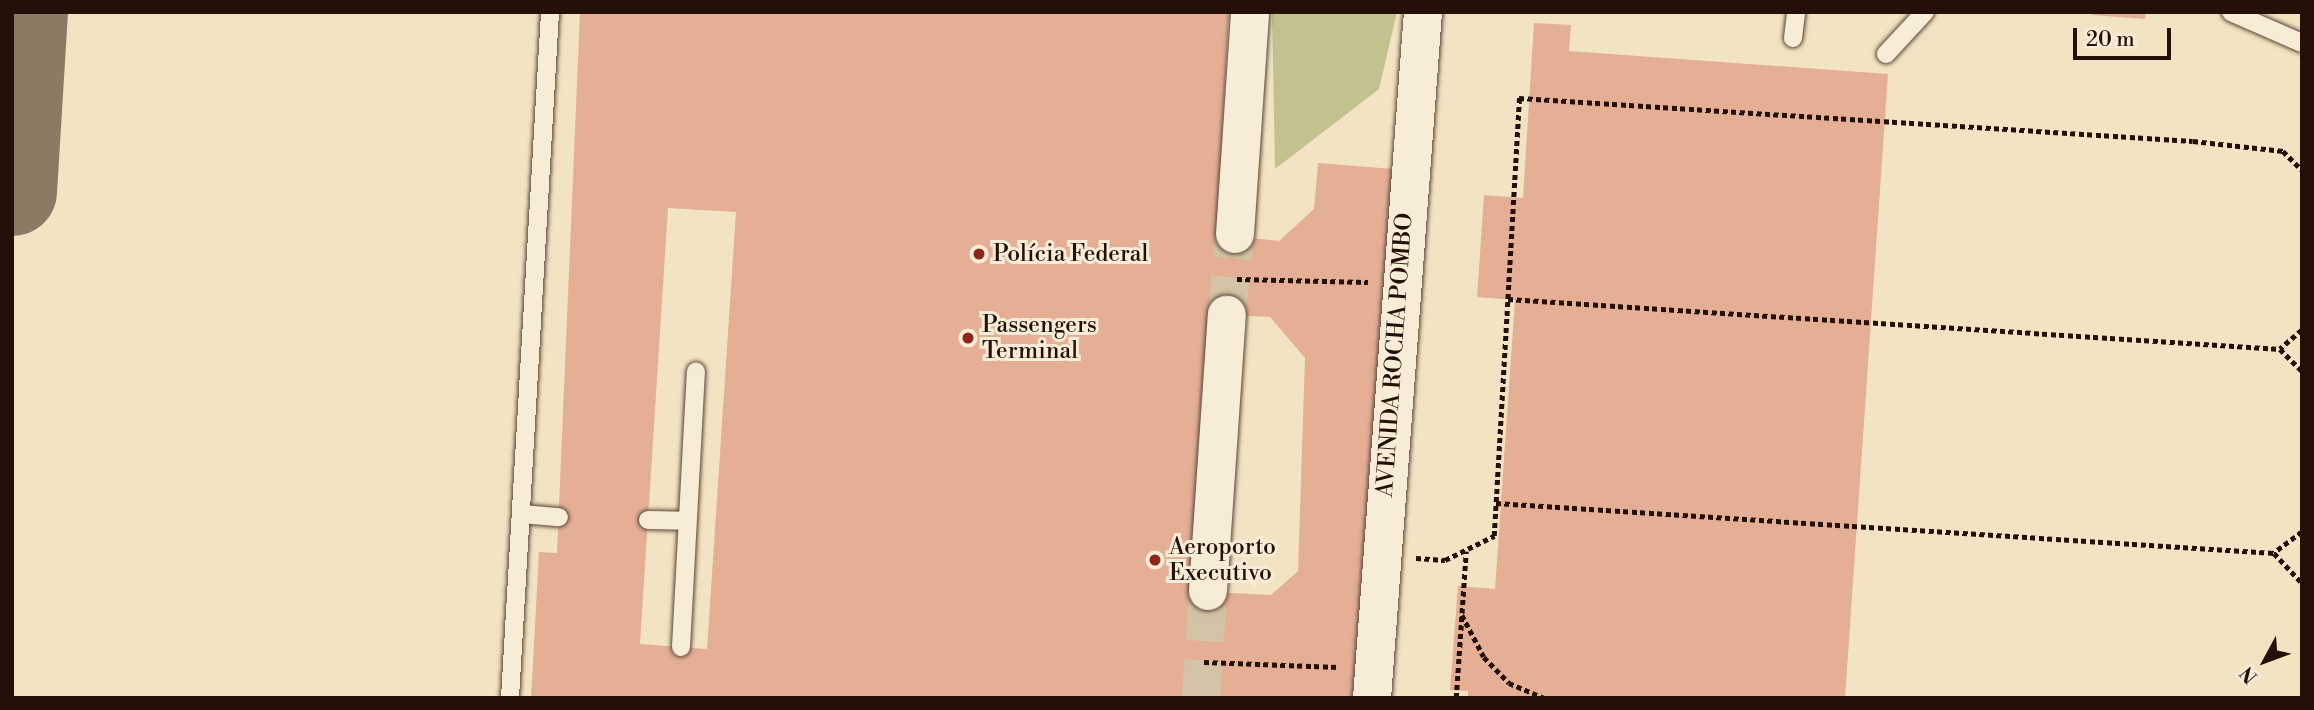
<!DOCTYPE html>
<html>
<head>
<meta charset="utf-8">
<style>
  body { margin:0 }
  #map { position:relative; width:2314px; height:710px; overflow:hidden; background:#f2e4c2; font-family:"Libre Bodoni",serif }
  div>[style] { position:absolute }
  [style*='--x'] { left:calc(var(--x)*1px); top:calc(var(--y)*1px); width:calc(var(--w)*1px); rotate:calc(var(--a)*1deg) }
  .green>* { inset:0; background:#c2c28e }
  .taxiway>* { height:89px; margin:-44.5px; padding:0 44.5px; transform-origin:44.5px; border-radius:44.5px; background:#8c7a64 }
  .building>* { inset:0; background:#e5af96 }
  .secondary-tunnel>* { height:38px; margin-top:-19px; transform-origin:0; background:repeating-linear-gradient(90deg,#d3c4a6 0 38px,transparent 0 57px) }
  .path>* { height:4.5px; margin-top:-2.25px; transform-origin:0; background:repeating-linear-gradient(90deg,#251007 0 5px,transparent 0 8.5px) }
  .roads { filter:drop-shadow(0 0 2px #584536) drop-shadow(0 0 2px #584536) }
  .service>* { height:18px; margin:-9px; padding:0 9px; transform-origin:9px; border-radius:9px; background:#f7edd7 }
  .secondary>* { height:38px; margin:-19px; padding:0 19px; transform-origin:19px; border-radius:19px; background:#f7edd7 }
  .dots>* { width:19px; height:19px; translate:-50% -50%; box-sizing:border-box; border:4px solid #f7edd7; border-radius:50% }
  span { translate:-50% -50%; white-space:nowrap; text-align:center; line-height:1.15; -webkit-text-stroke:6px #f7edd7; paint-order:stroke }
  .poi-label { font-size:23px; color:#251007 }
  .left { translate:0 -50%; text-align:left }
  .street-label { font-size:23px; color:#251007 }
  .frame { position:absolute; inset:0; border:14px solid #251007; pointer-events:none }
  .north { position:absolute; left:2230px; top:626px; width:70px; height:70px; -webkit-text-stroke:5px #f7edd7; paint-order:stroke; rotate:229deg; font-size:19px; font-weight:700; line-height:28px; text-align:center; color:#251007 }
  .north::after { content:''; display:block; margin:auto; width:24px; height:32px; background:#251007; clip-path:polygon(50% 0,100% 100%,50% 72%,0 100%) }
  .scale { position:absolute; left:2073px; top:28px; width:98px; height:32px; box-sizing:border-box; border:4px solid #251007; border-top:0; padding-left:9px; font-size:21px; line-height:24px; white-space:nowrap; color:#251007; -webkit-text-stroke:5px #f7edd7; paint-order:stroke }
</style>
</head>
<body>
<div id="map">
  <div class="green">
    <div style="clip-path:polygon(1272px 12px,1397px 12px,1379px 89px,1275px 169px)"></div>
  </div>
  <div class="taxiway">
    <div style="--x:12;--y:191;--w:179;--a:-86.5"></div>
  </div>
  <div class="building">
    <div style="clip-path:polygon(evenodd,580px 12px,1229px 12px,1217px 234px,1279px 241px,1314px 209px,1318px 163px,1406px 170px,1371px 698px,531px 698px,539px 552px,557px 553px,580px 12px,668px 208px,736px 212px,707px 649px,640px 644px,668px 208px,580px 12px,1210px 314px,1270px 317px,1305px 358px,1298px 571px,1271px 595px,1189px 591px,1210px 314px)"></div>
    <div style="clip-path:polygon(2093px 12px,2146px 12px,2145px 19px,2092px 15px)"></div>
    <div style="clip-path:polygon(1534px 23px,1571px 25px,1569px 51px,1888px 74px,1845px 698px,1468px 698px,1468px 691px,1450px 690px,1458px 586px,1495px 589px,1515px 300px,1477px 297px,1484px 195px,1523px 198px)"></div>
  </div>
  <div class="secondary-tunnel">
    <div style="--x:1227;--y:315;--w:81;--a:-84.4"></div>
    <div style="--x:1201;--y:698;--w:107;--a:-86.3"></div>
  </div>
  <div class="path">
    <div style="--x:1237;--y:279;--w:131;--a:1.3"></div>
    <div style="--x:1508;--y:299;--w:774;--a:3.71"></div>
    <div style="--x:2302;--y:330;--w:29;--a:139"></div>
    <div style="--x:2280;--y:349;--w:31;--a:45"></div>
    <div style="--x:1496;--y:503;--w:780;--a:3.68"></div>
    <div style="--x:2302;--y:532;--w:35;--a:143"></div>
    <div style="--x:2274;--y:553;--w:41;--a:47"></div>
    <div style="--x:1416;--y:558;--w:29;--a:4"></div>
    <div style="--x:1445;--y:560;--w:55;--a:-26.1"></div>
    <div style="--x:1494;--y:536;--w:439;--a:-86.7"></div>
    <div style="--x:1519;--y:98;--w:675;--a:3.65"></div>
    <div style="--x:2193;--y:141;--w:91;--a:6.3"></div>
    <div style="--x:2283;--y:151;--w:27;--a:45"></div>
    <div style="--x:1462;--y:615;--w:47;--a:62.4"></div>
    <div style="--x:1484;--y:657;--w:36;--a:46"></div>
    <div style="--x:1509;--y:683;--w:39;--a:23"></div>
    <div style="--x:1204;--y:662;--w:135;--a:2.1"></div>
    <div style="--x:1456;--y:698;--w:147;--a:-86.1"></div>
  </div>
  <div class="roads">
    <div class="service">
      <div style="--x:2231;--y:12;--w:77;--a:23.6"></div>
      <div style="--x:1793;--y:38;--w:26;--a:-83"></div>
      <div style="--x:1886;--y:54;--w:57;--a:-47.1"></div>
      <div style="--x:522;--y:514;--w:37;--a:5"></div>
      <div style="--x:648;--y:520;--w:39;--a:1"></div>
      <div style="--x:681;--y:647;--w:276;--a:-86.9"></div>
      <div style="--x:510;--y:698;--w:687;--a:-86.66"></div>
    </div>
    <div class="secondary">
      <div style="--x:1235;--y:234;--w:223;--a:-86.1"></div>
      <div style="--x:1208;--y:591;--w:277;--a:-86.1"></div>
      <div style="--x:1372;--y:698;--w:688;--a:-85.75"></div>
    </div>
  </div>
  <div class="dots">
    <div style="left:979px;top:254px;background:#8f2418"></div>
    <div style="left:968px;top:338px;background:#8f2418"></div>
    <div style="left:1155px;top:560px;background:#8f2418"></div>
  </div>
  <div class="poi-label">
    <span class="left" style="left:993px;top:254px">Polícia Federal</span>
    <span class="left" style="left:982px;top:338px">Passengers<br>Terminal</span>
    <span class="left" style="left:1169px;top:560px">Aeroporto<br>Executivo</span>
  </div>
  <div class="street-label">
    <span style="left:1395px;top:355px;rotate:-86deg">AVENIDA ROCHA POMBO</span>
  </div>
  <div class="frame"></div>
  <div class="north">N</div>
  <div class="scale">20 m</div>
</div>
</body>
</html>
